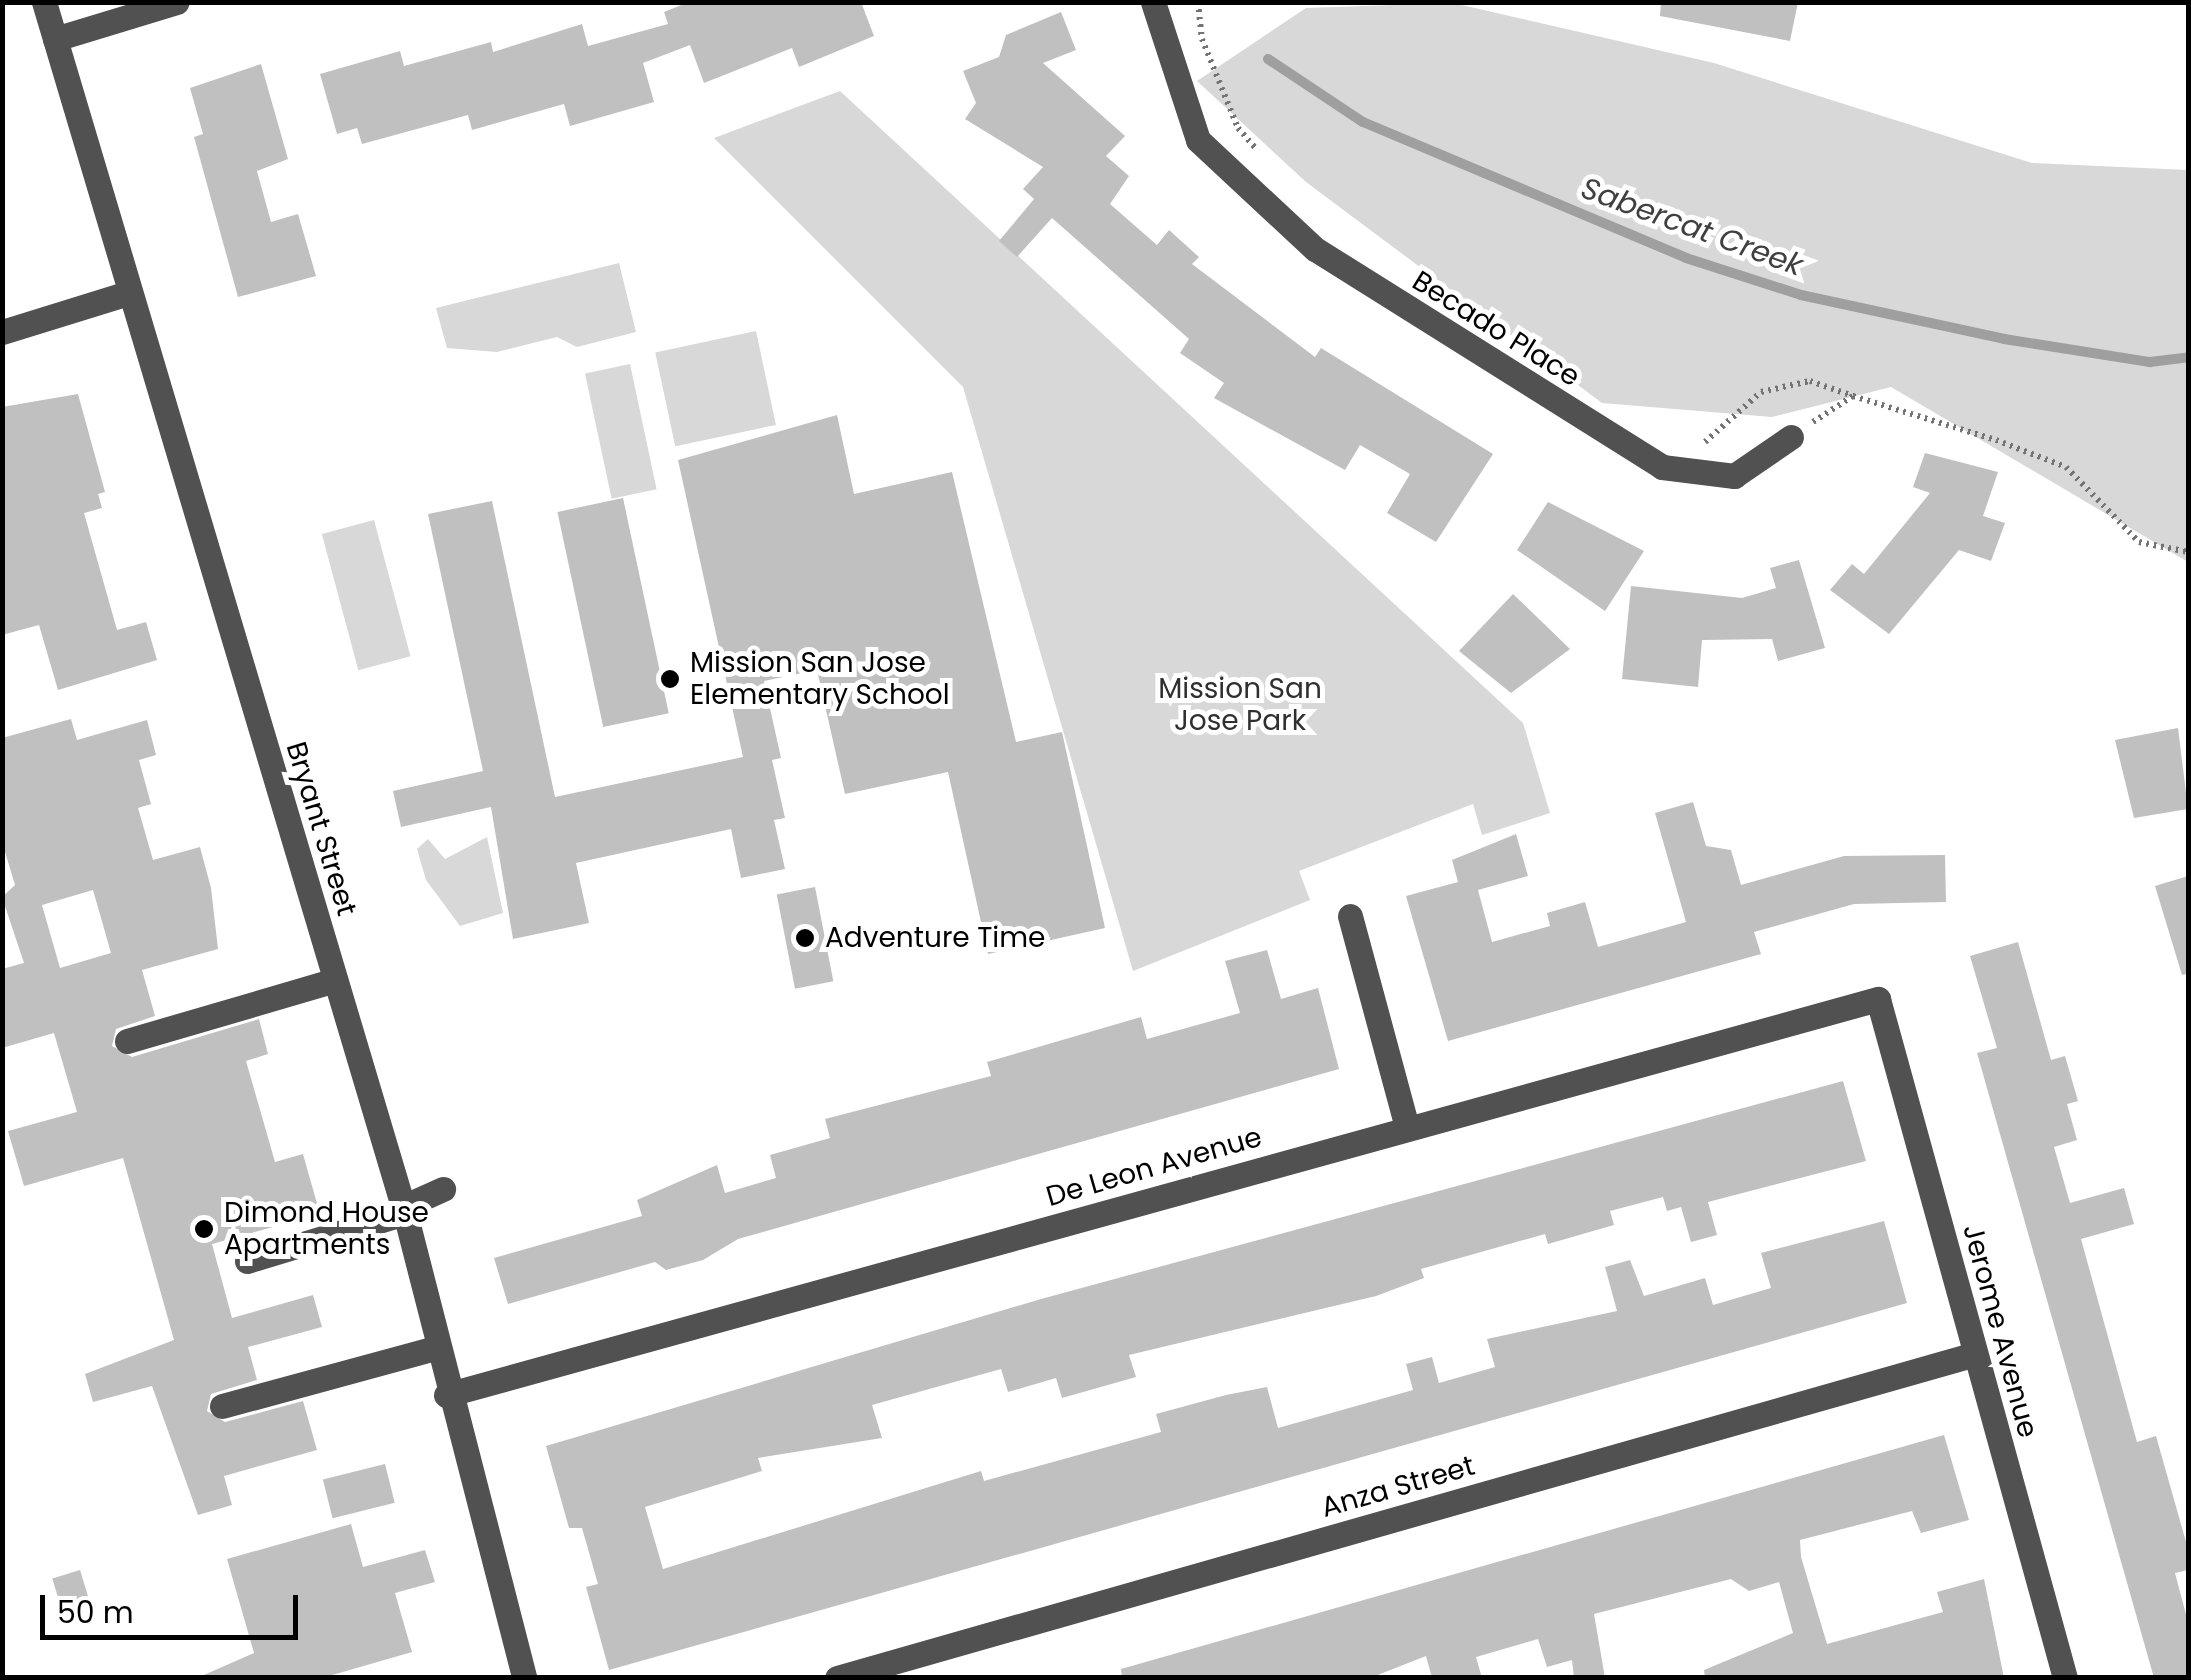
<!DOCTYPE html>
<html>
<head>
<meta charset="utf-8">
<style>
  body { margin:0 }
  #map { position:relative; width:2191px; height:1680px; overflow:hidden; background:#fff; font-family:Poppins,sans-serif }
  div>[style] { position:absolute }
  [style*='--x'] { left:calc(var(--x)*1px); top:calc(var(--y)*1px); width:calc(var(--w)*1px); rotate:calc(var(--a)*1deg) }
  .green>* { inset:0; background:#d8d8d8; transform-origin:0 0 }
  .stream>* { height:10px; margin:-5px; padding:0 5px; transform-origin:5px; border-radius:5px; background:#9f9f9f }
  .building>* { inset:0; background:#c0c0c0; transform-origin:0 0 }
  .path>* { height:6px; margin-top:-3px; transform-origin:0; background:repeating-linear-gradient(90deg,#737373 0 2.5px,transparent 0 7.5px) }
  .minor>* { height:25px; margin:-12.5px; padding:0 12.5px; transform-origin:12.5px; border-radius:12.5px; background:#515151 }
  .dots>* { width:28px; height:28px; translate:-50% -50%; box-sizing:border-box; border:5px solid #fff; border-radius:50% }
  span { translate:-50% -50%; white-space:nowrap; text-align:center; line-height:1.15; -webkit-text-stroke:10px #fff; paint-order:stroke }
  .street-label { font-size:28px; color:#000 }
  .poi-label { font-size:28px; color:#000 }
  .left { translate:0 -50%; text-align:left }
  .park-label { font-size:28px; color:#2f2f2f }
  .water-label { font-size:30px; color:#404040; font-style:italic }
  .frame { position:absolute; inset:0; border:5px solid #000; pointer-events:none }
  .scale { position:absolute; left:40px; top:1595px; width:258px; height:45px; box-sizing:border-box; border:5px solid #000; border-top:0; padding-left:12px; font-size:30px; line-height:35px; white-space:nowrap; color:#000; -webkit-text-stroke:8px #fff; paint-order:stroke }
</style>
</head>
<body>
<div id="map">
  <div class="green">
    <div style="clip-path:polygon(1453px 3px,1714px 63px,2032px 163px,2188px 170px,2188px 562px,1891px 387px,1772px 417px,1602px 403px,1306px 182px,1197px 81px,1306px 8px)"></div>
    <div style="clip-path:polygon(840px 91px,1523px 723px,1550px 813px,1482px 835px,1473px 804px,1299px 871px,1310px 900px,1133px 971px,963px 387px,714px 138px)"></div>
    <div style="clip-path:polygon(619px 263px,636px 332px,577px 347px,557px 337px,497px 352px,447px 348px,436px 308px)"></div>
    <div style="left:756px;top:331px;width:96px;height:103px;rotate:78deg"></div>
    <div style="left:630px;top:364px;width:128px;height:46px;rotate:78deg"></div>
    <div style="left:374px;top:520px;width:141px;height:54px;rotate:75deg"></div>
    <div style="clip-path:polygon(487px 837px,503px 913px,460px 926px,426px 880px,417px 849px,428px 839px,445px 859px)"></div>
  </div>
  <div class="stream">
    <div style="--x:1268;--y:59;--w:114;--a:33.6"></div>
    <div style="--x:1363;--y:122;--w:350;--a:22.8"></div>
    <div style="--x:1686;--y:258;--w:121;--a:17.8"></div>
    <div style="--x:1801;--y:295;--w:208;--a:12.2"></div>
    <div style="--x:2004;--y:339;--w:148;--a:9"></div>
    <div style="--x:2150;--y:362;--w:38;--a:-7"></div>
  </div>
  <div class="building">
    <div style="clip-path:polygon(689px 2px,861px 2px,874px 36px,799px 67px,792px 48px,704px 83px,690px 45px,643px 63px,654px 102px,570px 126px,564px 104px,472px 130px,468px 115px,362px 144px,357px 128px,337px 134px,320px 74px,400px 51px,404px 66px,491px 42px,493px 52px,582px 24px,588px 46px,668px 24px,664px 12px)"></div>
    <div style="clip-path:polygon(1661px 2px,1798px 2px,1790px 41px,1660px 16px)"></div>
    <div style="clip-path:polygon(1061px 12px,1076px 50px,1043px 63px,1125px 136px,1106px 156px,1129px 176px,1110px 204px,1157px 245px,1169px 230px,1199px 257px,1192px 264px,1315px 357px,1321px 348px,1493px 454px,1436px 542px,1387px 513px,1410px 474px,1360px 445px,1345px 470px,1214px 398px,1224px 383px,1180px 353px,1189px 339px,1052px 218px,1017px 257px,999px 241px,1034px 199px,1023px 189px,1043px 167px,965px 119px,976px 103px,963px 71px,999px 57px,1006px 35px)"></div>
    <div style="clip-path:polygon(261px 64px,288px 159px,257px 171px,271px 222px,298px 214px,316px 276px,238px 297px,194px 137px,203px 134px,190px 88px)"></div>
    <div style="clip-path:polygon(78px 394px,105px 492px,98px 494px,102px 508px,84px 513px,117px 630px,146px 622px,157px 660px,58px 690px,39px 625px,2px 635px,2px 407px)"></div>
    <div style="clip-path:polygon(837px 415px,854px 494px,952px 472px,1016px 742px,1062px 732px,1105px 928px,988px 954px,948px 772px,845px 794px,817px 670px,764px 681px,781px 758px,772px 760px,785px 818px,774px 820px,785px 869px,741px 878px,731px 829px,576px 863px,589px 923px,513px 939px,491px 807px,401px 827px,393px 791px,483px 771px,428px 514px,492px 501px,555px 797px,743px 757px,678px 460px)"></div>
    <div style="clip-path:polygon(1925px 453px,1998px 472px,1983px 516px,2005px 523px,1991px 561px,1959px 550px,1889px 634px,1830px 590px,1852px 564px,1864px 574px,1930px 493px,1913px 487px)"></div>
    <div style="left:623px;top:498px;width:220px;height:67px;rotate:78deg"></div>
    <div style="clip-path:polygon(1548px 502px,1644px 551px,1605px 611px,1517px 550px)"></div>
    <div style="clip-path:polygon(1799px 560px,1825px 648px,1778px 661px,1772px 639px,1702px 640px,1698px 687px,1622px 679px,1631px 586px,1742px 598px,1776px 588px,1770px 568px)"></div>
    <div style="clip-path:polygon(1513px 594px,1570px 649px,1511px 693px,1459px 651px)"></div>
    <div style="clip-path:polygon(evenodd,71px 719px,77px 740px,147px 720px,156px 755px,139px 760px,151px 804px,138px 808px,153px 860px,200px 847px,211px 888px,218px 949px,142px 970px,155px 1016px,116px 1029px,112px 1046px,132px 1057px,259px 1019px,268px 1054px,246px 1061px,275px 1162px,303px 1154px,320px 1214px,212px 1244px,232px 1318px,313px 1295px,322px 1327px,248px 1347px,257px 1380px,211px 1394px,207px 1411px,225px 1422px,303px 1401px,317px 1450px,224px 1476px,232px 1505px,198px 1515px,152px 1386px,93px 1402px,85px 1374px,174px 1340px,123px 1158px,24px 1186px,8px 1131px,77px 1112px,54px 1033px,2px 1048px,2px 969px,24px 963px,2px 897px,15px 885px,2px 842px,2px 738px,71px 719px,93px 890px,111px 953px,60px 968px,42px 905px,93px 890px)"></div>
    <div style="clip-path:polygon(2178px 728px,2188px 809px,2134px 818px,2115px 740px)"></div>
    <div style="clip-path:polygon(1693px 802px,1706px 846px,1731px 850px,1741px 885px,1844px 856px,1945px 855px,1946px 902px,1854px 904px,1754px 932px,1761px 954px,1448px 1041px,1406px 896px,1458px 882px,1452px 860px,1516px 834px,1528px 876px,1478px 890px,1492px 942px,1550px 926px,1547px 913px,1585px 902px,1598px 947px,1686px 922px,1655px 813px)"></div>
    <div style="clip-path:polygon(2188px 876px,2188px 974px,2182px 975px,2155px 886px)"></div>
    <div style="left:815px;top:887px;width:96px;height:39px;rotate:79deg"></div>
    <div style="clip-path:polygon(2018px 942px,2051px 1060px,2065px 1056px,2078px 1101px,2067px 1104px,2077px 1140px,2054px 1147px,2070px 1203px,2124px 1188px,2134px 1224px,2081px 1239px,2137px 1442px,2156px 1436px,2188px 1549px,2188px 1570px,2175px 1573px,2188px 1622px,2188px 1678px,2154px 1678px,1977px 1053px,1997px 1048px,1970px 956px)"></div>
    <div style="clip-path:polygon(1267px 950px,1281px 999px,1318px 988px,1339px 1069px,738px 1239px,703px 1260px,666px 1270px,655px 1262px,508px 1304px,494px 1258px,642px 1216px,637px 1200px,717px 1165px,725px 1193px,776px 1178px,770px 1155px,830px 1138px,825px 1119px,991px 1076px,987px 1062px,1141px 1017px,1147px 1039px,1240px 1013px,1225px 961px)"></div>
    <div style="clip-path:polygon(1843px 1081px,1866px 1161px,1708px 1202px,1717px 1235px,1691px 1242px,1681px 1207px,1667px 1211px,1663px 1197px,1610px 1211px,1614px 1225px,1548px 1244px,1545px 1234px,1421px 1269px,1424px 1278px,1376px 1296px,1129px 1355px,1136px 1377px,1062px 1398px,1056px 1378px,1008px 1392px,1001px 1369px,872px 1405px,882px 1438px,758px 1458px,762px 1471px,645px 1507px,663px 1569px,981px 1471px,984px 1481px,1161px 1432px,1156px 1414px,1226px 1395px,1267px 1387px,1278px 1428px,1413px 1390px,1406px 1364px,1432px 1357px,1439px 1383px,1495px 1367px,1487px 1339px,1617px 1311px,1605px 1267px,1630px 1260px,1644px 1296px,1705px 1278px,1713px 1305px,1771px 1288px,1761px 1253px,1884px 1221px,1907px 1303px,609px 1670px,586px 1587px,598px 1584px,582px 1528px,569px 1528px,546px 1446px,1041px 1299px)"></div>
    <div style="clip-path:polygon(1944px 1435px,1969px 1520px,1921px 1533px,1912px 1511px,1800px 1540px,1801px 1557px,1827px 1644px,1943px 1612px,1937px 1592px,1984px 1579px,2004px 1678px,1705px 1678px,1704px 1670px,1793px 1633px,1779px 1582px,1749px 1591px,1731px 1579px,1594px 1614px,1605px 1678px,1574px 1678px,1572px 1660px,1547px 1667px,1538px 1639px,1476px 1657px,1482px 1678px,1432px 1678px,1426px 1656px,1370px 1678px,1122px 1678px,1121px 1669px)"></div>
    <div style="left:385px;top:1464px;width:40px;height:64px;rotate:76deg"></div>
    <div style="clip-path:polygon(351px 1524px,363px 1567px,425px 1550px,435px 1582px,395px 1593px,412px 1652px,322px 1678px,197px 1678px,254px 1653px,227px 1559px)"></div>
    <div style="left:80px;top:1570px;width:28px;height:29px;rotate:73deg"></div>
  </div>
  <div class="path">
    <div style="--x:1198;--y:2;--w:37;--a:84"></div>
    <div style="--x:1202;--y:39;--w:96;--a:68"></div>
    <div style="--x:1238;--y:128;--w:30;--a:49"></div>
    <div style="--x:1813;--y:422;--w:48;--a:-33"></div>
    <div style="--x:1853;--y:396;--w:150;--a:17.1"></div>
    <div style="--x:1996;--y:440;--w:75;--a:21.1"></div>
    <div style="--x:2066;--y:467;--w:105;--a:45.8"></div>
    <div style="--x:2139;--y:542;--w:50;--a:11.5"></div>
    <div style="--x:1705;--y:442;--w:75;--a:-41.8"></div>
    <div style="--x:1761;--y:392;--w:50;--a:-12.7"></div>
    <div style="--x:1810;--y:381;--w:46;--a:19.2"></div>
  </div>
  <div class="minor">
    <div style="--x:44;--y:2;--w:1264;--a:73.4"></div>
    <div style="--x:405;--y:1213;--w:480;--a:75.6"></div>
    <div style="--x:1153;--y:2;--w:145;--a:71.9"></div>
    <div style="--x:1198;--y:140;--w:160;--a:43"></div>
    <div style="--x:1315;--y:249;--w:410;--a:32.1"></div>
    <div style="--x:1662;--y:467;--w:73;--a:7.1"></div>
    <div style="--x:1734;--y:476;--w:69;--a:-34.4"></div>
    <div style="--x:55;--y:39;--w:127;--a:-16.9"></div>
    <div style="--x:2;--y:332;--w:132;--a:-17.2"></div>
    <div style="--x:1350;--y:916;--w:219;--a:74.9"></div>
    <div style="--x:127;--y:1041;--w:217;--a:-16.3"></div>
    <div style="--x:403;--y:1207;--w:44;--a:-24.2"></div>
    <div style="--x:247;--y:1261;--w:165;--a:-16.9"></div>
    <div style="--x:446;--y:1395;--w:1486;--a:-15.46"></div>
    <div style="--x:1878;--y:999;--w:704;--a:74.6"></div>
    <div style="--x:222;--y:1406;--w:221;--a:-15.2"></div>
    <div style="--x:837;--y:1678;--w:1183;--a:-15.89"></div>
  </div>
  <div class="dots">
    <div style="left:670px;top:679px;background:#000"></div>
    <div style="left:805px;top:938px;background:#000"></div>
    <div style="left:204px;top:1229px;background:#000"></div>
  </div>
  <div class="street-label">
    <span style="left:1496px;top:329px;rotate:32deg">Becado Place</span>
    <span style="left:321px;top:829px;rotate:73deg">Bryant Street</span>
    <span style="left:1154px;top:1167px;rotate:-16deg">De Leon Avenue</span>
    <span style="left:2000px;top:1331px;rotate:75deg">Jerome Avenue</span>
    <span style="left:1398px;top:1487px;rotate:-16deg">Anza Street</span>
  </div>
  <div class="poi-label">
    <span class="left" style="left:690px;top:679px">Mission San Jose<br>Elementary School</span>
    <span class="left" style="left:825px;top:938px">Adventure Time</span>
    <span class="left" style="left:224px;top:1229px">Dimond House<br>Apartments</span>
  </div>
  <div class="park-label">
    <span style="left:1240px;top:705px">Mission San<br>Jose Park</span>
  </div>
  <div class="water-label">
    <span style="left:1692px;top:227px;rotate:20deg">Sabercat Creek</span>
  </div>
  <div class="frame"></div>
  <div class="scale">50 m</div>
</div>
</body>
</html>
